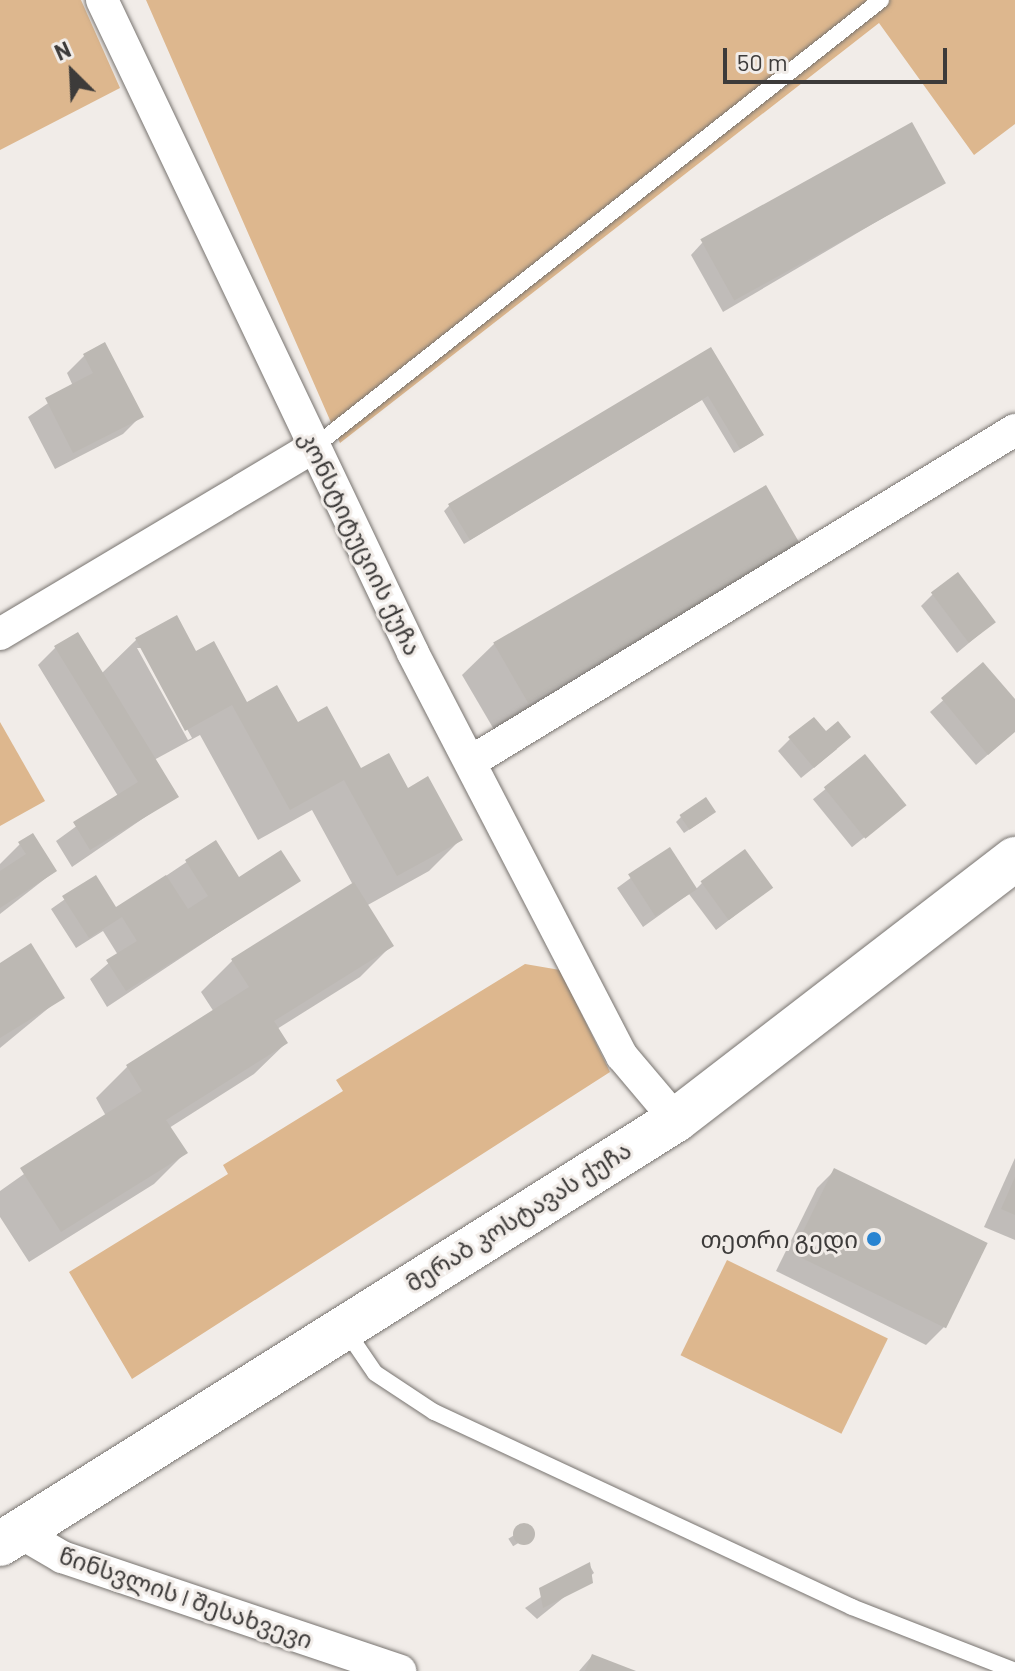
<!DOCTYPE html>
<html>
<head>
<meta charset="utf-8">
<style>
  body { margin:0 }
  #map { position:relative; width:1015px; height:1671px; overflow:hidden; background:#f1ece8; font-family:Barlow,"Noto Sans Georgian",sans-serif }
  div>[style] { position:absolute }
  [style*='--x'] { left:calc(var(--x)*1px); top:calc(var(--y)*1px); width:calc(var(--w)*1px); rotate:calc(var(--a)*1deg) }
  .green>* { inset:0; background:#ddb78e; transform-origin:0 0 }
  .shadow>* { inset:0; background:#0003; transform-origin:0 0 }
  .building>* { inset:0; background:#bcb8b3; transform-origin:0 0 }
  .round { border-radius:50% }
  .roads { filter:drop-shadow(0 0 2px #787470) drop-shadow(0 0 2px #787470) }
  .lane>* { height:16px; margin:-8px; padding:0 8px; transform-origin:8px; border-radius:8px; background:#fff }
  .street>* { height:32px; margin:-16px; padding:0 16px; transform-origin:16px; border-radius:16px; background:#fff }
  .secondary>* { height:44px; margin:-22px; padding:0 22px; transform-origin:22px; border-radius:22px; background:#fff }
  .dots>* { width:22px; height:22px; translate:-50% -50%; box-sizing:border-box; border:4px solid #f1ece8; border-radius:50% }
  span { translate:-50% -50%; white-space:nowrap; text-align:center; line-height:1.15; -webkit-text-stroke:6px #f1ece8; paint-order:stroke }
  .street-label { font-size:24px; color:#3d3b3a }
  .poi-label { font-size:24px; color:#3d3b3a }
  .right { translate:-100% -50%; text-align:right }
  .north { position:absolute; left:32px; top:32px; width:80px; height:80px; -webkit-text-stroke:6px #f1ece8; paint-order:stroke; rotate:336deg; font-size:22px; font-weight:700; line-height:32px; text-align:center; color:#3d3b3a }
  .north::after { content:''; display:block; margin:auto; width:28px; height:36px; background:#3d3b3a; clip-path:polygon(50% 0,100% 100%,50% 72%,0 100%) }
  .scale { position:absolute; left:723px; top:48px; width:224px; height:36px; box-sizing:border-box; border:4px solid #3d3b3a; border-top:0; padding-left:10px; font-size:24px; line-height:28px; white-space:nowrap; color:#3d3b3a; -webkit-text-stroke:6px #f1ece8; paint-order:stroke }
</style>
</head>
<body>
<div id="map">
  <div class="green">
    <div style="clip-path:polygon(0 0,81px 0,120px 88px,0 150px)"></div>
    <div style="clip-path:polygon(146px 0,1015px 0,1015px 124px,974px 155px,879px 23px,340px 443px)"></div>
    <div style="clip-path:polygon(0 722px,45px 801px,0 826px)"></div>
    <div style="clip-path:polygon(525px 964px,560px 970px,610px 1072px,132px 1379px,69px 1272px,228px 1174px,223px 1165px,343px 1091px,336px 1080px)"></div>
    <div style="left:727px;top:1260px;width:179px;height:106px;rotate:26deg"></div>
  </div>
  <div class="shadow">
    <div style="clip-path:polygon(944px 182px,723px 312px,691px 255px,702px 243px)"></div>
    <div style="clip-path:polygon(710px 350px,761px 435px,756px 440px,734px 453px,702px 400px,464px 544px,444px 511px,449px 506px)"></div>
    <div style="clip-path:polygon(85px 355px,141px 416px,123px 434px,55px 469px,28px 417px,73px 386px,67px 373px)"></div>
    <div style="clip-path:polygon(766px 488px,799px 545px,496px 733px,462px 675px,494px 644px)"></div>
    <div style="clip-path:polygon(933px 594px,994px 622px,957px 653px,921px 606px)"></div>
    <div style="clip-path:polygon(evenodd,176px 618px,195px 653px,246px 704px,297px 725px,360px 771px,407px 790px,461px 839px,429px 871px,366px 906px,391px 946px,360px 977px,277px 1029px,286px 1043px,254px 1074px,169px 1128px,185px 1153px,154px 1184px,29px 1262px,0 1217px,0 1191px,106px 1116px,96px 1098px,127px 1067px,214px 1012px,201px 992px,233px 960px,353px 885px,312px 810px,258px 840px,200px 735px,154px 760px,176px 796px,72px 867px,56px 841px,118px 796px,38px 665px,56px 647px,101px 674px,136px 640px,176px 618px,137px 648px,142px 648px,192px 738px,188px 740px,137px 648px)"></div>
    <div style="clip-path:polygon(983px 665px,1015px 702px,1015px 731px,976px 765px,930px 712px)"></div>
    <div style="clip-path:polygon(790px 739px,837px 749px,801px 778px,778px 751px)"></div>
    <div style="left:865px;top:757px;width:62px;height:67px;rotate:51deg"></div>
    <div style="clip-path:polygon(681px 817px,708px 817px,684px 833px,676px 822px)"></div>
    <div style="clip-path:polygon(215px 843px,238px 879px,298px 880px,107px 1007px,90px 979px,118px 955px,103px 931px,76px 948px,51px 909px,95px 878px,115px 910px)"></div>
    <div style="clip-path:polygon(20px 844px,55px 871px,0 914px,0 864px)"></div>
    <div style="clip-path:polygon(669px 850px,695px 890px,702px 883px,770px 888px,716px 930px,689px 894px,643px 927px,617px 888px)"></div>
    <div style="clip-path:polygon(0 965px,62px 997px,0 1048px)"></div>
    <div style="clip-path:polygon(1015px 1158px,1015px 1240px,984px 1227px)"></div>
    <div style="clip-path:polygon(835px 1170px,944px 1327px,926px 1345px,776px 1271px,817px 1188px)"></div>
    <div style="left:527px;top:1527px;width:9px;height:22px;rotate:58deg"></div>
    <div style="clip-path:polygon(589px 1564px,594px 1573px,537px 1619px,525px 1608px)"></div>
    <div style="clip-path:polygon(592px 1656px,631px 1671px,579px 1671px)"></div>
  </div>
  <div class="building">
    <div style="left:912px;top:122px;width:70px;height:242px;rotate:61deg"></div>
    <div style="clip-path:polygon(105px 342px,144px 417px,73px 453px,45px 398px,93px 373px,83px 354px)"></div>
    <div style="clip-path:polygon(711px 347px,764px 435px,740px 449px,708px 396px,470px 540px,448px 504px)"></div>
    <div style="left:766px;top:485px;width:70px;height:315px;rotate:60deg"></div>
    <div style="left:958px;top:572px;width:63px;height:34px;rotate:53deg"></div>
    <div style="clip-path:polygon(177px 615px,196px 651px,214px 641px,247px 702px,277px 685px,298px 722px,327px 706px,361px 768px,389px 753px,408px 788px,428px 776px,463px 840px,397px 876px,344px 780px,290px 810px,232px 705px,185px 731px,135px 638px)"></div>
    <div style="clip-path:polygon(78px 632px,179px 797px,90px 850px,73px 822px,138px 782px,54px 646px)"></div>
    <div style="clip-path:polygon(983px 662px,1015px 699px,1015px 732px,988px 755px,941px 698px)"></div>
    <div style="clip-path:polygon(814px 717px,826px 731px,838px 721px,851px 737px,814px 768px,788px 737px)"></div>
    <div style="left:865px;top:754px;width:66px;height:53px;rotate:51deg"></div>
    <div style="left:706px;top:797px;width:18px;height:32px;rotate:56deg"></div>
    <div style="clip-path:polygon(33px 833px,57px 871px,0 908px,0 871px,26px 854px,18px 842px)"></div>
    <div style="clip-path:polygon(216px 840px,239px 877px,281px 850px,301px 881px,126px 991px,106px 960px,137px 941px,122px 917px,89px 938px,62px 896px,96px 875px,116px 907px,166px 875px,188px 909px,208px 896px,185px 860px)"></div>
    <div style="left:670px;top:847px;width:50px;height:50px;rotate:57deg"></div>
    <div style="left:745px;top:849px;width:48px;height:55px;rotate:54deg"></div>
    <div style="clip-path:polygon(354px 882px,394px 946px,274px 1021px,288px 1043px,166px 1120px,188px 1153px,61px 1232px,20px 1168px,142px 1091px,126px 1065px,249px 987px,231px 959px)"></div>
    <div style="clip-path:polygon(31px 943px,65px 998px,0 1038px,0 963px)"></div>
    <div style="left:834px;top:1168px;width:171px;height:95px;rotate:26deg"></div>
    <div style="clip-path:polygon(1015px 1177px,1015px 1215px,1001px 1209px)"></div>
    <div class="round" style="left:513px;top:1523px;width:22px;height:22px"></div>
    <div style="clip-path:polygon(590px 1562px,593px 1583px,543px 1608px,539px 1588px)"></div>
    <div style="clip-path:polygon(592px 1654px,636px 1671px,585px 1671px)"></div>
  </div>
  <div class="roads">
    <div class="lane">
      <div style="--x:314;--y:447;--w:722;--a:-38.25"></div>
      <div style="--x:345;--y:1329;--w:53;--a:55.7"></div>
      <div style="--x:375;--y:1373;--w:71;--a:33.5"></div>
      <div style="--x:434;--y:1412;--w:461;--a:25"></div>
      <div style="--x:852;--y:1607;--w:175;--a:21.4"></div>
    </div>
    <div class="street">
      <div style="--x:102;--y:0;--w:723;--a:64.53"></div>
      <div style="--x:413;--y:653;--w:454;--a:62.6"></div>
      <div style="--x:622;--y:1056;--w:84;--a:49.8"></div>
      <div style="--x:0;--y:634;--w:365;--a:-30.8"></div>
      <div style="--x:472;--y:761;--w:636;--a:-31.37"></div>
      <div style="--x:19;--y:1532;--w:50;--a:30.2"></div>
      <div style="--x:62;--y:1557;--w:357;--a:18.6"></div>
    </div>
    <div class="secondary">
      <div style="--x:0;--y:1544;--w:798;--a:-32.1"></div>
      <div style="--x:676;--y:1120;--w:428;--a:-37.6"></div>
    </div>
  </div>
  <div class="dots">
    <div style="left:874px;top:1239px;background:#2984d1"></div>
  </div>
  <div class="street-label">
    <span style="left:361px;top:543px;rotate:64deg">კონსტიტუციის ქუჩა</span>
    <span style="left:518px;top:1216px;rotate:-32deg">მერაბ კოსტავას ქუჩა</span>
    <span style="left:186px;top:1597px;rotate:19deg">წინსვლის I შესახვევი</span>
  </div>
  <div class="poi-label">
    <span class="right" style="left:858px;top:1239px">თეთრი გედი</span>
  </div>
  <div class="north">N</div>
  <div class="scale">50 m</div>
</div>
</body>
</html>
